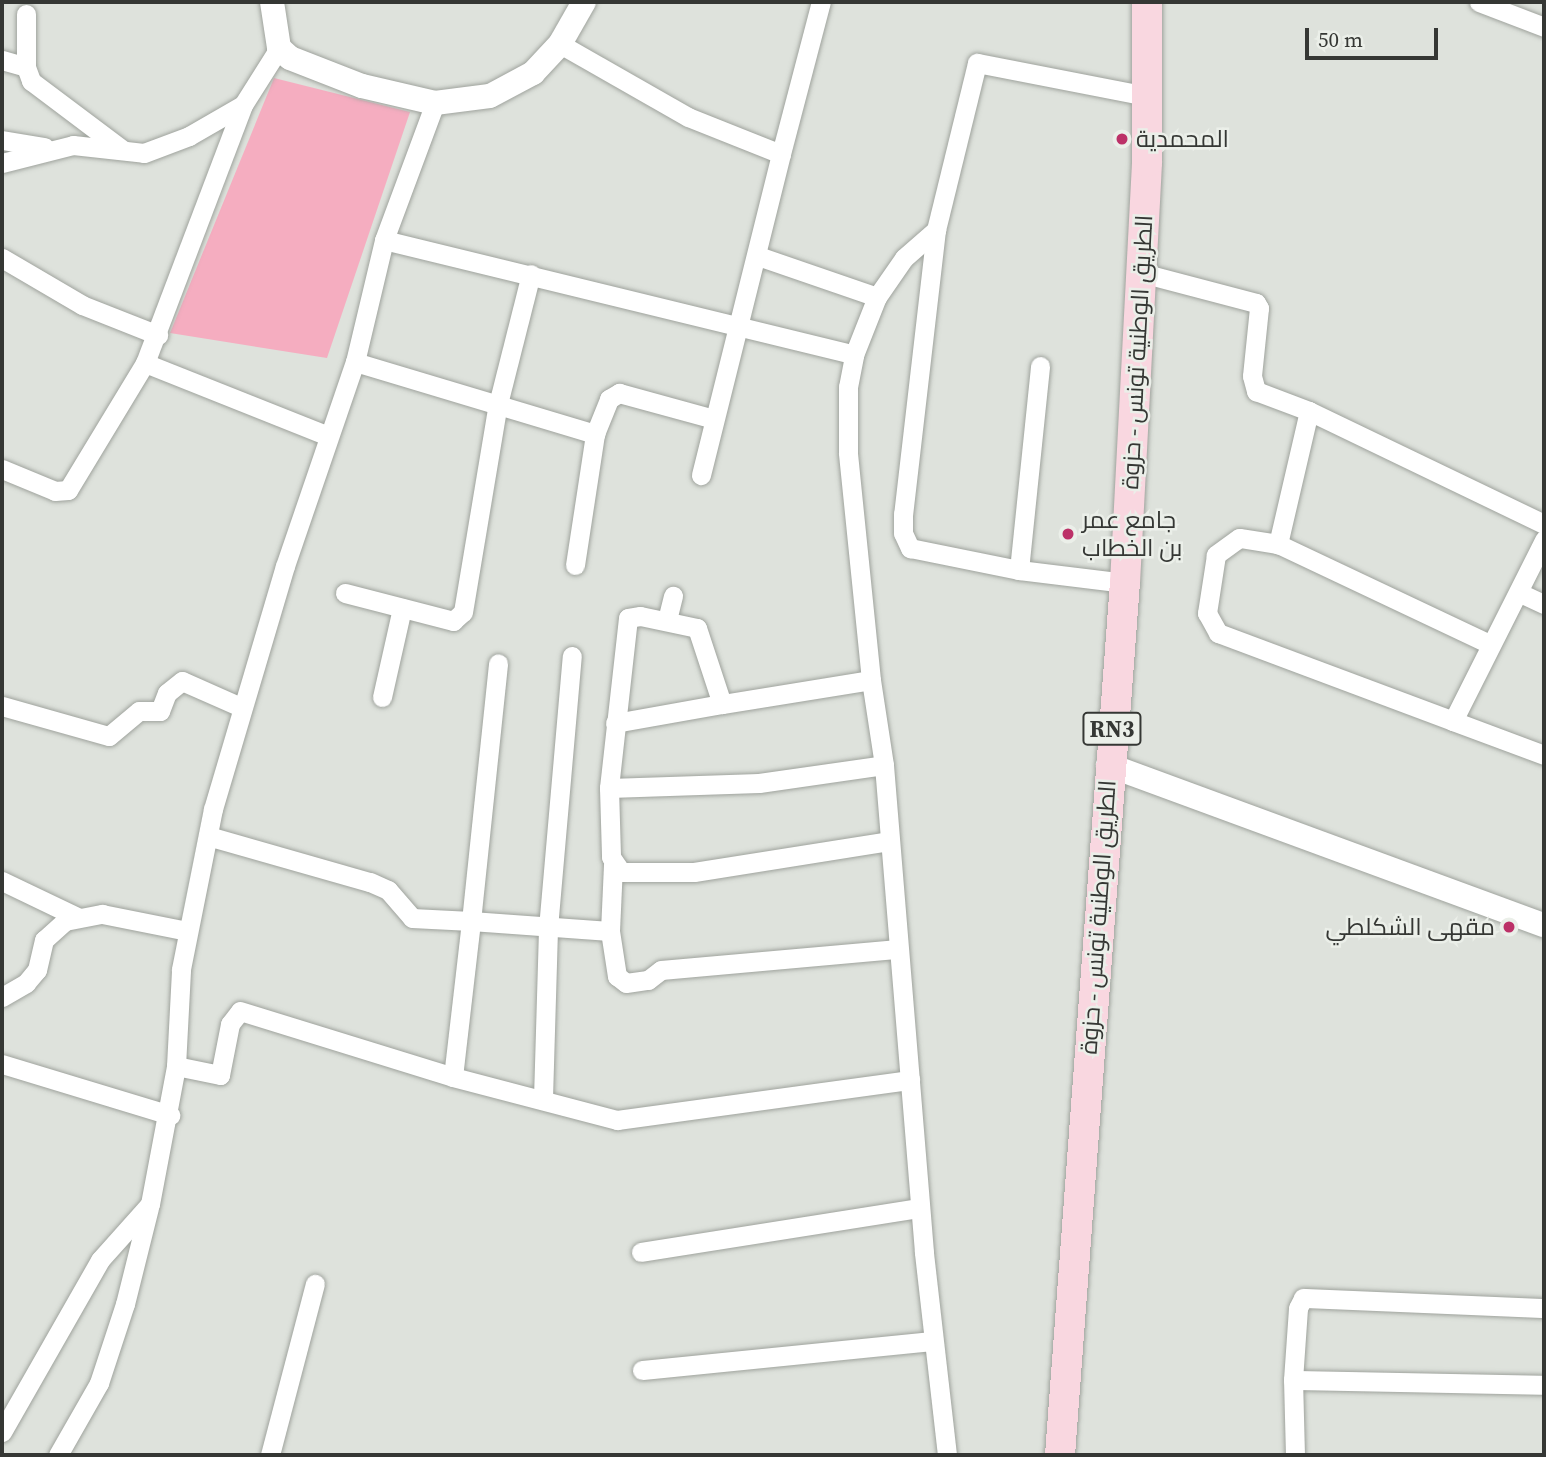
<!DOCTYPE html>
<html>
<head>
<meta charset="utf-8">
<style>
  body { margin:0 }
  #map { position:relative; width:1546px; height:1457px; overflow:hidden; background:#dee2dc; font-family:"Source Serif 4",Cairo,serif }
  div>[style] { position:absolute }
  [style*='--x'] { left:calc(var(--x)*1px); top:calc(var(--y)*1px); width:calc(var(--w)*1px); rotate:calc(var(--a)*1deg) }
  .green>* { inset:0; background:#f5adc0 }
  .roads { filter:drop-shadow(0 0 2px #9fa39d) drop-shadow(0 0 2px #9fa39d) }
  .minor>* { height:19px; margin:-9.5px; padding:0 9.5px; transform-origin:9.5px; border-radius:9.5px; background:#fff }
  .tertiary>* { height:24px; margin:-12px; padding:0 12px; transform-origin:12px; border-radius:12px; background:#fff }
  .primary>* { height:30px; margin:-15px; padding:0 15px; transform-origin:15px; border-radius:15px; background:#f9d7e0 }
  .dots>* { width:19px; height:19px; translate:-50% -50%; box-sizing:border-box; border:4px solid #ebefe9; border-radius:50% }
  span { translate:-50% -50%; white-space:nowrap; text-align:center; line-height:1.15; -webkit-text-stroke:5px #ebefe9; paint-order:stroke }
  .shield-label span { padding:2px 5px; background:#ebefe9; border:2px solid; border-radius:5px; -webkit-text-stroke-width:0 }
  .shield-label { font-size:23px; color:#353734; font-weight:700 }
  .poi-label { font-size:24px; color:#353734 }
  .left { translate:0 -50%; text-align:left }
  .right { translate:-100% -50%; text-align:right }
  .street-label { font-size:24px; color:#353734 }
  .frame { position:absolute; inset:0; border:4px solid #353734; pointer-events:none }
  .scale { position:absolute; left:1305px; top:28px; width:133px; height:32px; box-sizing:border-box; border:4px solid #353734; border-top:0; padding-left:9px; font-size:21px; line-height:24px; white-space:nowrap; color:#353734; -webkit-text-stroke:5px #ebefe9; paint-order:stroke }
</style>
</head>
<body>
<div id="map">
  <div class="green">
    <div style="clip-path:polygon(274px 78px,410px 112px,327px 358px,170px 333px)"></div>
  </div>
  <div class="roads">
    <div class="minor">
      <div style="--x:1479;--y:2;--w:70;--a:21"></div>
      <div style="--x:26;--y:14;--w:53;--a:90"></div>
      <div style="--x:26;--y:67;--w:15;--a:70"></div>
      <div style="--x:31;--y:81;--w:115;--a:36.9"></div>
      <div style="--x:560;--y:44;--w:147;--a:29.7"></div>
      <div style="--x:688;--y:117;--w:100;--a:21.7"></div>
      <div style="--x:781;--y:154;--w:331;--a:104"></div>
      <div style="--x:2;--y:60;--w:25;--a:16"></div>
      <div style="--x:243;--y:105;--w:276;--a:110.8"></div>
      <div style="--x:145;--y:363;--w:197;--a:21.7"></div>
      <div style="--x:2;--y:140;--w:43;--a:9.5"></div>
      <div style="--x:781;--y:154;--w:157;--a:-75.3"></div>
      <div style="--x:2;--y:163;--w:73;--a:-14.2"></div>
      <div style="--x:73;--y:145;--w:71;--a:6.4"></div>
      <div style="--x:144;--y:153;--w:48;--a:-20.7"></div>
      <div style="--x:189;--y:136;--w:62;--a:-29.9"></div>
      <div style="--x:243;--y:105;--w:67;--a:-57.7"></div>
      <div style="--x:936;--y:230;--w:286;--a:96.6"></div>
      <div style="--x:903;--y:514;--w:19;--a:90"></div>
      <div style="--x:903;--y:533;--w:17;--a:65"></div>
      <div style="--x:910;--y:548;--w:111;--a:11.4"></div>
      <div style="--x:1019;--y:570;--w:107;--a:7"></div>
      <div style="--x:384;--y:240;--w:484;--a:13.7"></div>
      <div style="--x:758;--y:256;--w:126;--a:19"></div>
      <div style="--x:2;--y:258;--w:93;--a:30.4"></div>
      <div style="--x:82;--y:305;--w:82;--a:21.5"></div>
      <div style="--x:1142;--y:273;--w:118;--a:14.7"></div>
      <div style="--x:1256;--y:303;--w:6;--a:59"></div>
      <div style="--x:1259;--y:308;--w:68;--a:95.9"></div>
      <div style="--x:1252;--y:376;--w:16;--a:75"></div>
      <div style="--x:1256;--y:391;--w:57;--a:20.7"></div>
      <div style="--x:1309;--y:411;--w:137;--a:103.1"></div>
      <div style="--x:1278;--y:544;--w:39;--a:-171"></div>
      <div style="--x:1239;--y:538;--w:29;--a:144"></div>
      <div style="--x:1216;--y:555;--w:59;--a:98.8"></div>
      <div style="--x:1207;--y:613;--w:23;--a:61"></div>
      <div style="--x:1218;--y:633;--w:251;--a:20.5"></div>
      <div style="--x:1453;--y:721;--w:203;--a:-63.3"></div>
      <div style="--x:355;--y:362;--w:251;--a:16.7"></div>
      <div style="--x:595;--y:434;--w:38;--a:-68"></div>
      <div style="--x:609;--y:399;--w:12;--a:-31"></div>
      <div style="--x:619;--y:393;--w:98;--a:15.3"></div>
      <div style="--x:1309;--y:411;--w:261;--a:25.7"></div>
      <div style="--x:2;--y:469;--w:57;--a:22.5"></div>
      <div style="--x:55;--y:491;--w:13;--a:-4"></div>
      <div style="--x:68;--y:490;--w:149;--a:-58.8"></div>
      <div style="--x:1278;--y:544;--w:234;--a:25.3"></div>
      <div style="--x:575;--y:565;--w:133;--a:-81.3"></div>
      <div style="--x:1019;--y:570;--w:205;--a:-84.1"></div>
      <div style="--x:345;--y:593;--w:112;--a:14.5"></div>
      <div style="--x:453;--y:621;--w:13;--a:-42"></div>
      <div style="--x:463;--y:612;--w:207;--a:-80.5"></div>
      <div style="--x:497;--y:408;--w:138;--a:-75.8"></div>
      <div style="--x:1520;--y:593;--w:26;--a:25"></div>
      <div style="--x:667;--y:620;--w:25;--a:-76"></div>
      <div style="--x:871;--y:680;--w:151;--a:170.8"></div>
      <div style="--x:722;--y:704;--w:80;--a:-108.2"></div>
      <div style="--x:697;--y:628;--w:58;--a:-168.1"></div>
      <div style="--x:640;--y:616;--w:12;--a:171"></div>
      <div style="--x:628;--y:618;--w:171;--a:96.4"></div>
      <div style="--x:609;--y:788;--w:69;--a:88.3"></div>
      <div style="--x:611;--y:857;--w:18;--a:56"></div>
      <div style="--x:621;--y:872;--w:73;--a:0"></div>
      <div style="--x:694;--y:872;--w:197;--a:-9"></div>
      <div style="--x:382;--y:697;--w:91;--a:-77.3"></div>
      <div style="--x:2;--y:706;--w:111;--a:15.7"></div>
      <div style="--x:109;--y:736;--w:39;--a:-40"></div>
      <div style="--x:139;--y:711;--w:21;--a:0"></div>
      <div style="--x:160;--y:711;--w:19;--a:-69"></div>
      <div style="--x:167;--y:693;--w:19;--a:-39"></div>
      <div style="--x:182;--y:681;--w:64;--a:23.8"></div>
      <div style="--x:1453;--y:721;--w:97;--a:20.5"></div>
      <div style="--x:615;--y:723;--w:109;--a:-10.1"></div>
      <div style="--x:609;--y:788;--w:150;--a:-1.9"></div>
      <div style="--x:759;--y:783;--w:126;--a:-8.2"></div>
      <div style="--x:208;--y:836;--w:168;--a:15.9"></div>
      <div style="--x:370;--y:882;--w:20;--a:24"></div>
      <div style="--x:388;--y:890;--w:37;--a:49"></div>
      <div style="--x:412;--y:918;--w:59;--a:2.9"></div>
      <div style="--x:471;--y:921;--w:259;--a:-84"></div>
      <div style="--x:2;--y:881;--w:83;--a:25.6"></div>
      <div style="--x:610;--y:931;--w:67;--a:-87.4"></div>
      <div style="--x:2;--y:997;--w:28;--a:-30"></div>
      <div style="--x:26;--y:983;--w:17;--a:-50"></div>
      <div style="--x:37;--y:970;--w:31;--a:-77"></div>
      <div style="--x:44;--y:940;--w:28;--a:-42"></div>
      <div style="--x:65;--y:921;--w:38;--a:-11"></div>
      <div style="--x:102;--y:914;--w:87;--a:11.3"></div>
      <div style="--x:2;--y:1064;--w:176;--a:16.9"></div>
      <div style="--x:176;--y:1066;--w:45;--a:11.6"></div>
      <div style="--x:220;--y:1075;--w:52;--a:-78.9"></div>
      <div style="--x:230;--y:1024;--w:16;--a:-52"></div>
      <div style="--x:240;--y:1011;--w:223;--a:17.2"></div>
      <div style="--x:453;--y:1077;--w:170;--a:14.7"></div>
      <div style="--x:617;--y:1120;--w:296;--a:-7.8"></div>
      <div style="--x:453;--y:1077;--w:157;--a:-83.4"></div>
      <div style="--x:471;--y:921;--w:139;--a:4.1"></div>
      <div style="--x:610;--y:931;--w:46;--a:81.2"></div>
      <div style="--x:617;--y:976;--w:11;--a:38"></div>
      <div style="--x:626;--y:983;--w:22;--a:-8"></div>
      <div style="--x:648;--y:980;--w:16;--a:-38"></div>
      <div style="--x:661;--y:970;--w:238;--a:-5.1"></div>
      <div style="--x:543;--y:1098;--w:170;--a:-88.3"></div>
      <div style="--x:548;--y:928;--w:273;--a:-85"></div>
      <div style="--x:641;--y:1252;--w:282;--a:-9"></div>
      <div style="--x:642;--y:1370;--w:292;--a:-5.7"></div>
      <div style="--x:1293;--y:1380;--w:251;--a:1.1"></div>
      <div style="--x:2;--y:1432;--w:198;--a:-60.3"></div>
      <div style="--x:100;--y:1260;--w:75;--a:-48.2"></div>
      <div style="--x:150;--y:1204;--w:140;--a:-79.3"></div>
      <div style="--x:176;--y:1066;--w:97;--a:-87"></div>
      <div style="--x:181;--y:969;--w:163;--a:-78.7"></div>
      <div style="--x:213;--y:809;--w:253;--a:-73.5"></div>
      <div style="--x:285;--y:566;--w:216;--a:-71.1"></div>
      <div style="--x:355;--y:362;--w:125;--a:-76.6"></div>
      <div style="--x:384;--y:240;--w:146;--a:-69.6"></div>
      <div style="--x:58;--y:1455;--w:83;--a:-60.3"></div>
      <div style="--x:99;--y:1383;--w:83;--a:-71.8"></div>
      <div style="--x:125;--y:1304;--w:99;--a:-76"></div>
      <div style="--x:270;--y:1455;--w:177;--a:-75.3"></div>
      <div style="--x:947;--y:1455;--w:204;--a:-96.5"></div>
      <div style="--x:924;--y:1252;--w:489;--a:-94.7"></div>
      <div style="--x:884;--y:765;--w:86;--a:-98.7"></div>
      <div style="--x:871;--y:680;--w:229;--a:-95.8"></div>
      <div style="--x:848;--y:452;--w:65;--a:-90"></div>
      <div style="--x:848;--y:387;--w:33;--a:-79"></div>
      <div style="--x:854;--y:355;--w:62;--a:-68.4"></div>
      <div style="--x:877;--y:297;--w:47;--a:-55.3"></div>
      <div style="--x:904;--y:258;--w:43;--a:-41.2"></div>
      <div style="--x:936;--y:230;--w:172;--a:-76.2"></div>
      <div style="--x:977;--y:63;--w:172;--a:11"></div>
      <div style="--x:1295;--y:1455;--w:75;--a:-91.5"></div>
      <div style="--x:1293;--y:1380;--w:72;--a:-86"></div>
      <div style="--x:1298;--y:1308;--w:11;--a:-63"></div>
      <div style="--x:1303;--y:1298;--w:241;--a:2.4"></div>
    </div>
    <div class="tertiary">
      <div style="--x:272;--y:2;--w:47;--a:81.3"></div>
      <div style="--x:279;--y:48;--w:15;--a:42"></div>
      <div style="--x:290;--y:58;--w:77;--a:21.3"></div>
      <div style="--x:362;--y:86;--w:75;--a:13.1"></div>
      <div style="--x:435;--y:103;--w:55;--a:-7.3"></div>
      <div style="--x:490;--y:96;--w:49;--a:-28.1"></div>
      <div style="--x:533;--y:73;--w:40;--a:-47"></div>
      <div style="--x:560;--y:44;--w:48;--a:-60.3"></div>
      <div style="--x:1108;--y:765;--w:464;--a:20.2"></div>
    </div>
    <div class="primary">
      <div style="--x:1060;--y:1455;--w:874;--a:-85.74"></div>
      <div style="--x:1125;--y:583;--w:422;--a:-87"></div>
      <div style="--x:1147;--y:162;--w:160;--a:-90"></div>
    </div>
  </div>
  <div class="dots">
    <div style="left:1122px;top:139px;background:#bc3168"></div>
    <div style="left:1068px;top:534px;background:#bc3168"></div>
    <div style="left:1509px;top:927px;background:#bc3168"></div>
  </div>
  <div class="shield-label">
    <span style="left:1112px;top:729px">RN3</span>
  </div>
  <div class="poi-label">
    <span class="left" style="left:1136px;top:139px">المحمدية</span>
    <span class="left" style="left:1082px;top:534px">جامع عمر<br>بن الخطاب</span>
    <span class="right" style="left:1495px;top:927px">مقهى الشكلطي</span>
  </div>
  <div class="street-label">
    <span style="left:1137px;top:352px;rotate:-87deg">الطريق الوطنية تونس - حزوة</span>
    <span style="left:1098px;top:917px;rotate:-86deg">الطريق الوطنية تونس - حزوة</span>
  </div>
  <div class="frame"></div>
  <div class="scale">50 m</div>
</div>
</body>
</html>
